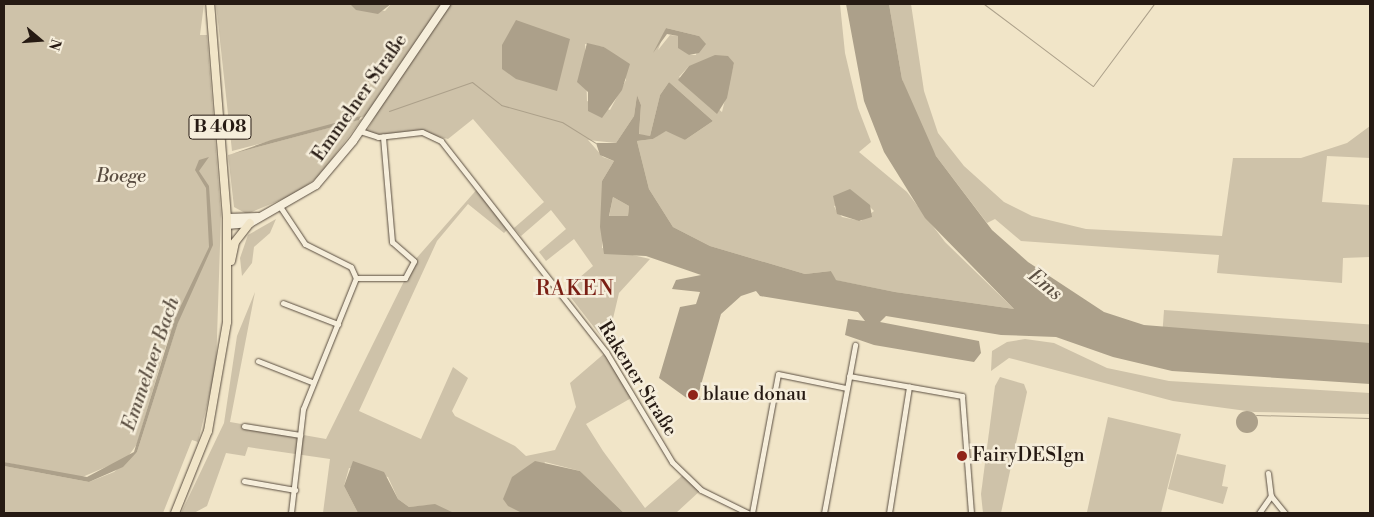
<!DOCTYPE html>
<html>
<head>
<meta charset="utf-8">
<style>
  body { margin:0 }
  #map { position:relative; width:1374px; height:517px; overflow:hidden; background:#f1e5c8; font-family:"Libre Bodoni",serif }
  div>[style] { position:absolute }
  [style*='--x'] { left:calc(var(--x)*1px); top:calc(var(--y)*1px); width:calc(var(--w)*1px); rotate:calc(var(--a)*1deg) }
  .green>* { inset:0; background:#cec2a9; transform-origin:0 0 }
  .water>* { inset:0; background:#aca08a }
  .round { border-radius:50% }
  .stream>* { height:1px; margin:-0.5px; padding:0 0.5px; transform-origin:0.5px; border-radius:0.5px; background:#aca08a }
  .roads { filter:drop-shadow(0 0 1px #594d40) drop-shadow(0 0 1px #594d40) }
  .street>* { height:5px; margin:-2.5px; padding:0 2.5px; transform-origin:2.5px; border-radius:2.5px; background:#f6eedb }
  .secondary>* { height:8px; margin:-4px; padding:0 4px; transform-origin:4px; border-radius:4px; background:#f6eedb }
  .primary>* { height:8px; margin:-4px; padding:0 4px; transform-origin:4px; border-radius:4px; background:#f1e5c8 }
  .dots>* { width:14px; height:14px; translate:-50% -50%; box-sizing:border-box; border:2px solid #f6eedb; border-radius:50% }
  span { translate:-50% -50%; white-space:nowrap; text-align:center; line-height:1.15; -webkit-text-stroke:5px #f6eedb; paint-order:stroke }
  .shield-label span { padding:1px 4px; background:#f6eedb; border:1px solid; border-radius:4px; -webkit-text-stroke-width:0 }
  .shield-label { font-size:18px; color:#261a13; font-weight:700 }
  .street-label { font-size:19px; color:#261a13 }
  .park-label { font-size:19px; color:#584c40; font-style:italic }
  .poi-label { font-size:19px; color:#261a13 }
  .left { translate:0 -50%; text-align:left }
  .water-label { font-size:20px; color:#5c5043; font-style:italic }
  .quarter-label { font-size:21px; color:#7a1f14; letter-spacing:1px }
  .frame { position:absolute; inset:0; border:5px solid #261a13; pointer-events:none }
  .north { position:absolute; left:15px; top:15px; width:50px; height:50px; -webkit-text-stroke:4px #f6eedb; paint-order:stroke; rotate:108deg; font-size:14px; font-weight:700; line-height:20px; text-align:center; color:#261a13 }
  .north::after { content:''; display:block; margin:auto; width:18px; height:22px; background:#261a13; clip-path:polygon(50% 0,100% 100%,50% 72%,0 100%) }
</style>
</head>
<body>
<div id="map">
  <div class="green">
    <div style="clip-path:polygon(4px 4px,204px 4px,200px 35px,207px 35px,221px 215px,216px 368px,198px 442px,192px 440px,163px 513px,4px 513px,4px 466px,89px 482px,114px 472px,137px 452px,180px 316px,175px 318px,164px 352px,137px 444px,127px 458px,80px 478px,4px 462px)"></div>
    <div style="clip-path:polygon(evenodd,216px 4px,350px 4px,385px 11px,391px 4px,840px 4px,845px 53px,858px 108px,871px 142px,859px 152px,907px 192px,945px 242px,1014px 309px,895px 292px,835px 280px,831px 271px,805px 274px,710px 246px,673px 227px,649px 189px,637px 141px,653px 139px,666px 130px,685px 140px,713px 121px,669px 82px,660px 95px,650px 136px,639px 135px,641px 105px,637px 95px,634px 116px,616px 143px,588px 140px,603px 157px,614px 161px,602px 181px,602px 248px,650px 259px,619px 293px,607px 344px,565px 290px,593px 266px,574px 239px,546px 261px,539px 252px,566px 229px,551px 210px,521px 236px,514px 228px,544px 202px,473px 119px,448px 139px,422px 132px,378px 137px,365px 134px,377px 113px,232px 151px,216px 4px,666px 28px,699px 36px,696px 55px,689px 55px,678px 36px,670px 35px,658px 50px,666px 28px,216px 4px,585px 44px,604px 47px,620px 59px,626px 80px,610px 110px,587px 101px,585px 44px,216px 4px,734px 63px,722px 112px,679px 77px,689px 66px,734px 63px,216px 4px,862px 199px,874px 211px,861px 221px,842px 217px,836px 210px,834px 206px,862px 199px)"></div>
    <div style="clip-path:polygon(889px 4px,911px 4px,924px 91px,938px 133px,964px 166px,1004px 202px,1032px 216px,1086px 229px,1222px 236px,1233px 158px,1301px 158px,1347px 143px,1370px 126px,1370px 158px,1327px 156px,1322px 202px,1370px 205px,1370px 257px,1343px 258px,1342px 283px,1217px 273px,1219px 255px,1021px 241px,995px 219px,987px 223px,936px 156px,915px 118px,902px 79px)"></div>
    <div style="clip-path:polygon(362px 119px,319px 176px,295px 194px,247px 214px,234px 207px,228px 155px)"></div>
    <div style="clip-path:polygon(479px 187px,509px 228px,504px 233px,468px 204px,437px 241px,359px 411px,421px 439px,453px 367px,468px 378px,452px 411px,455px 416px,515px 446px,526px 456px,555px 450px,576px 407px,570px 383px,606px 352px,633px 397px,586px 424px,603px 451px,645px 508px,683px 475px,701px 490px,676px 513px,624px 513px,580px 471px,545px 462px,522px 513px,454px 513px,430px 505px,409px 507px,398px 499px,388px 477px,349px 468px,344px 486px,358px 513px,323px 513px,330px 459px,248px 447px,245px 456px,226px 453px,207px 506px,194px 513px,181px 513px,224px 423px,237px 336px,255px 292px,230px 422px,326px 439px,414px 261px)"></div>
    <div style="clip-path:polygon(613px 197px,629px 206px,628px 216px,609px 217px)"></div>
    <div style="clip-path:polygon(276px 219px,270px 233px,254px 247px,252px 263px,242px 276px,240px 258px,248px 235px)"></div>
    <div style="left:1164px;top:310px;width:207px;height:20px;rotate:4deg"></div>
    <div style="clip-path:polygon(1025px 339px,1054px 343px,1107px 368px,1169px 381px,1370px 393px,1370px 414px,1254px 412px,1173px 401px,1009px 358px,991px 371px,992px 351px,1007px 342px)"></div>
    <div style="clip-path:polygon(1000px 377px,1024px 384px,1027px 392px,1001px 513px,983px 513px,981px 494px,995px 386px)"></div>
    <div style="clip-path:polygon(1108px 417px,1181px 434px,1161px 513px,1087px 512px)"></div>
    <div style="clip-path:polygon(1177px 454px,1226px 465px,1222px 486px,1228px 487px,1223px 504px,1168px 489px)"></div>
  </div>
  <div class="water">
    <div style="clip-path:polygon(350px 4px,391px 4px,378px 14px,356px 10px)"></div>
    <div style="clip-path:polygon(evenodd,846px 4px,889px 4px,902px 79px,936px 156px,992px 230px,1028px 262px,1104px 312px,1144px 325px,1370px 343px,1370px 384px,1172px 371px,1113px 357px,1056px 337px,1001px 335px,886px 316px,880px 322px,979px 341px,981px 353px,974px 362px,874px 345px,845px 335px,848px 319px,865px 321px,858px 312px,760px 296px,756px 291px,741px 296px,721px 314px,699px 392px,701px 400px,688px 399px,659px 378px,680px 307px,696px 304px,700px 292px,672px 289px,676px 280px,701px 275px,646px 256px,604px 254px,600px 227px,602px 181px,614px 161px,600px 155px,596px 143px,616px 143px,634px 116px,637px 95px,641px 105px,639px 134px,650px 136px,660px 95px,669px 82px,713px 121px,685px 140px,666px 131px,653px 139px,637px 141px,649px 189px,673px 227px,710px 246px,805px 274px,831px 271px,836px 280px,895px 292px,1014px 309px,925px 218px,884px 152px,864px 101px,846px 4px,613px 197px,629px 206px,628px 216px,609px 216px,613px 197px)"></div>
    <div style="clip-path:polygon(516px 20px,570px 39px,557px 91px,516px 79px,502px 69px,502px 45px)"></div>
    <div style="clip-path:polygon(666px 28px,699px 36px,706px 44px,699px 53px,689px 55px,678px 48px,678px 36px,667px 34px,653px 53px)"></div>
    <div style="clip-path:polygon(587px 43px,604px 47px,630px 64px,622px 90px,602px 118px,588px 111px,588px 92px,577px 82px)"></div>
    <div style="clip-path:polygon(715px 55px,728px 56px,734px 63px,727px 98px,717px 114px,678px 80px,689px 66px)"></div>
    <div style="clip-path:polygon(361px 116px,359px 120px,232px 154px,271px 140px)"></div>
    <div style="clip-path:polygon(209px 157px,199px 171px,209px 186px,213px 245px,178px 323px,137px 452px,123px 467px,89px 482px,4px 466px,4px 462px,87px 477px,134px 452px,175px 318px,209px 247px,206px 188px,195px 170px,199px 160px)"></div>
    <div style="clip-path:polygon(850px 189px,870px 205px,872px 217px,859px 221px,837px 214px,833px 196px)"></div>
    <div class="round" style="left:1236px;top:411px;width:22px;height:22px"></div>
    <div style="clip-path:polygon(353px 461px,384px 472px,398px 499px,409px 507px,435px 504px,454px 513px,358px 513px,344px 486px)"></div>
    <div style="clip-path:polygon(535px 461px,580px 471px,624px 513px,522px 513px,508px 506px,503px 499px,512px 477px)"></div>
  </div>
  <div class="stream">
    <div style="--x:984;--y:4;--w:136;--a:37"></div>
    <div style="--x:1093;--y:86;--w:102;--a:-53.4"></div>
    <div style="--x:389;--y:111;--w:88;--a:-19.3"></div>
    <div style="--x:472;--y:82;--w:37;--a:38"></div>
    <div style="--x:501;--y:105;--w:63;--a:15.6"></div>
    <div style="--x:562;--y:122;--w:39;--a:32"></div>
    <div style="--x:1256;--y:415;--w:114;--a:1.5"></div>
  </div>
  <div class="roads">
    <div class="street">
      <div style="--x:360;--y:131;--w:19;--a:18"></div>
      <div style="--x:378;--y:137;--w:44;--a:-6.5"></div>
      <div style="--x:422;--y:132;--w:21;--a:25"></div>
      <div style="--x:441;--y:141;--w:268;--a:52"></div>
      <div style="--x:606;--y:352;--w:128;--a:59"></div>
      <div style="--x:672;--y:462;--w:40;--a:44"></div>
      <div style="--x:701;--y:490;--w:52;--a:26.1"></div>
      <div style="--x:281;--y:208;--w:43;--a:56.3"></div>
      <div style="--x:305;--y:244;--w:51;--a:26.6"></div>
      <div style="--x:351;--y:267;--w:12;--a:66"></div>
      <div style="--x:356;--y:278;--w:141;--a:112"></div>
      <div style="--x:303;--y:409;--w:105;--a:96.6"></div>
      <div style="--x:356;--y:278;--w:49;--a:0"></div>
      <div style="--x:405;--y:278;--w:19;--a:-62"></div>
      <div style="--x:414;--y:261;--w:29;--a:-139"></div>
      <div style="--x:392;--y:242;--w:106;--a:-94.9"></div>
      <div style="--x:283;--y:303;--w:59;--a:20.9"></div>
      <div style="--x:258;--y:361;--w:58;--a:21.3"></div>
      <div style="--x:849;--y:376;--w:115;--a:10"></div>
      <div style="--x:962;--y:396;--w:117;--a:85.6"></div>
      <div style="--x:244;--y:426;--w:57;--a:9.1"></div>
      <div style="--x:1268;--y:473;--w:23;--a:83"></div>
      <div style="--x:1271;--y:496;--w:22;--a:51"></div>
      <div style="--x:244;--y:481;--w:52;--a:10"></div>
      <div style="--x:752;--y:513;--w:141;--a:-79.4"></div>
      <div style="--x:778;--y:374;--w:69;--a:11.6"></div>
      <div style="--x:824;--y:513;--w:171;--a:-79.5"></div>
      <div style="--x:889;--y:513;--w:128;--a:-81"></div>
      <div style="--x:1259;--y:513;--w:21;--a:-55"></div>
    </div>
    <div class="secondary">
      <div style="--x:227;--y:218;--w:31;--a:-2"></div>
      <div style="--x:227;--y:225;--w:23;--a:-5"></div>
      <div style="--x:250;--y:223;--w:76;--a:-29.9"></div>
      <div style="--x:316;--y:185;--w:57;--a:-49.9"></div>
      <div style="--x:353;--y:141;--w:166;--a:-55.8"></div>
    </div>
    <div class="primary">
      <div style="--x:231;--y:261;--w:19;--a:-78"></div>
      <div style="--x:235;--y:242;--w:24;--a:-52"></div>
      <div style="--x:175;--y:513;--w:88;--a:-68.1"></div>
      <div style="--x:208;--y:431;--w:111;--a:-80.1"></div>
      <div style="--x:227;--y:322;--w:104;--a:-90"></div>
      <div style="--x:227;--y:218;--w:215;--a:-94.5"></div>
    </div>
  </div>
  <div class="dots">
    <div style="left:693px;top:395px;background:#8f2418"></div>
    <div style="left:962px;top:456px;background:#8f2418"></div>
  </div>
  <div class="shield-label">
    <span style="left:220px;top:127px">B 408</span>
  </div>
  <div class="street-label">
    <span style="left:360px;top:98px;rotate:-55deg">Emmelner Straße</span>
    <span style="left:637px;top:379px;rotate:58deg">Rakener Straße</span>
  </div>
  <div class="park-label">
    <span style="left:121px;top:177px">Boege</span>
  </div>
  <div class="poi-label">
    <span class="left" style="left:703px;top:395px">blaue donau</span>
    <span class="left" style="left:972px;top:456px">FairyDESIgn</span>
  </div>
  <div class="water-label">
    <span style="left:1045px;top:285px;rotate:39deg">Ems</span>
    <span style="left:151px;top:364px;rotate:-71deg">Emmelner Bach</span>
  </div>
  <div class="quarter-label">
    <span style="left:575px;top:289px">RAKEN</span>
  </div>
  <div class="frame"></div>
  <div class="north">N</div>
</div>
</body>
</html>
